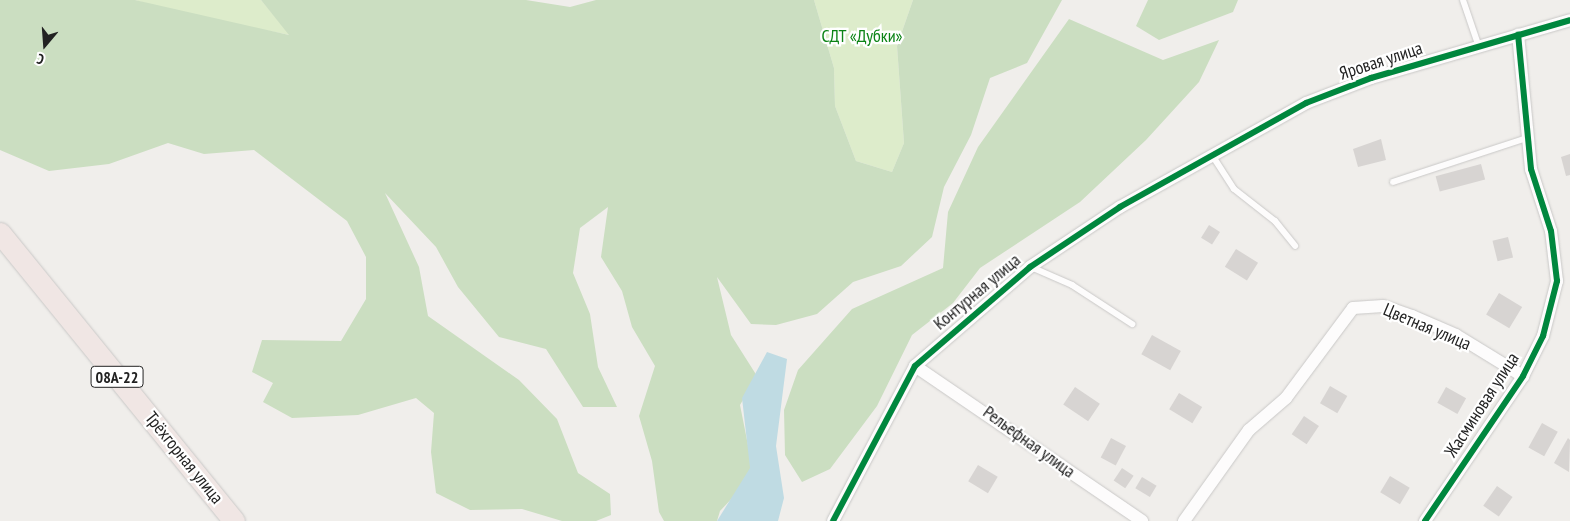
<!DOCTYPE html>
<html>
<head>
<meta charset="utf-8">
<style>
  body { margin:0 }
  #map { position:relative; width:1570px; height:521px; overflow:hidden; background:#f0eeeb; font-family:"PT Sans Narrow",sans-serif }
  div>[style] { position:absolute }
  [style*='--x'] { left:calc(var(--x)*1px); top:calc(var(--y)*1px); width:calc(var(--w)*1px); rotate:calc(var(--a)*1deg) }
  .grass>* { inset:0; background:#ddeccb }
  .forest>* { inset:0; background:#cbdec1 }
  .water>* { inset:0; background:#bfdbe3 }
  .building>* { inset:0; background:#d7d4d2; transform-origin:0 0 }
  .roads { filter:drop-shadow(0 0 1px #c9c8c7) drop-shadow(0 0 1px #c9c8c7) }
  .service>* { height:6px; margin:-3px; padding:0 3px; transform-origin:3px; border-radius:3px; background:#fdfcfc }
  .minor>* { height:12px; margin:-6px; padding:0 6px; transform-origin:6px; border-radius:6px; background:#fdfcfc }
  .trunk>* { height:21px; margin:-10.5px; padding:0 10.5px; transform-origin:10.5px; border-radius:10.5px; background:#f0e6e4 }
  .cycleway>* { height:6px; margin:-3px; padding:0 3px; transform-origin:3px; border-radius:3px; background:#00873e }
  span { translate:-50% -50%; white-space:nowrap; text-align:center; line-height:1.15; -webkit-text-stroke:4.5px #fff; paint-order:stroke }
  .shield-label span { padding:1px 4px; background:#fff; border:1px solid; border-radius:4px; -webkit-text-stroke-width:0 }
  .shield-label { font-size:16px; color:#222; font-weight:700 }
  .park-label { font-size:18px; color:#0c8416 }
  .street-label { font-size:18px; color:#222 }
  .north { position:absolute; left:20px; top:20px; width:50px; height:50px; -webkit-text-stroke:4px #fff; paint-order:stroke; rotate:198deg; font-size:14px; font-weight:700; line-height:20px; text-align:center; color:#222 }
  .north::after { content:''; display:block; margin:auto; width:18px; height:22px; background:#222; clip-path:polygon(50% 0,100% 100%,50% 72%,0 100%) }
</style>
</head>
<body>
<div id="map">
  <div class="grass">
    <div style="clip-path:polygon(135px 0,261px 0,290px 35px,187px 15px)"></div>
    <div style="clip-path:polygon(814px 0,913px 0,897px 46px,904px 143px,892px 172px,856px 161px,835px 106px,834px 68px)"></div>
  </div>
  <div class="forest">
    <div style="clip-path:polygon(0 0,135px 0,289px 35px,261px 0,526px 0,570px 7px,596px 0,814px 0,834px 68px,835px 106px,856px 161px,892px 172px,904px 143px,897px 46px,913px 0,1062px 0,1027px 63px,990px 78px,971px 135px,944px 187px,932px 237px,901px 266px,853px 282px,817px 314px,776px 325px,751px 324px,717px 277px,731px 335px,757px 376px,740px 405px,754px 475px,720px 511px,717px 521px,664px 521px,659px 512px,652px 461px,639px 416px,655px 366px,632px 327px,622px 291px,601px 257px,608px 207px,580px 228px,573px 273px,590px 314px,598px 367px,617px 407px,583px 407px,546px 349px,499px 337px,458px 287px,436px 247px,385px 193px,419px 267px,428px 316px,519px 380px,557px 419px,578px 473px,610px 494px,611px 515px,596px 521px,562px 521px,522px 509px,470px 510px,436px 493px,431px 452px,434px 413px,416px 398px,358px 415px,292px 418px,263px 402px,273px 383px,252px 372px,262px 340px,341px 341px,366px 299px,366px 257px,347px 221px,254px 150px,204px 154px,168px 143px,109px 164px,49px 171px,0 150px)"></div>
    <div style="clip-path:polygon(1148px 0,1238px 0,1233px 12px,1159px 40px,1136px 26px)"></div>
    <div style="clip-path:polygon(1069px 19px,1163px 60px,1219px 40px,1199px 82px,1146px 140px,1080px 202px,980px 268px,953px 303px,912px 335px,877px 406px,830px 469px,802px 482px,785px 455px,784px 410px,798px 370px,852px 309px,943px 268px,948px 212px,978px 147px)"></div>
  </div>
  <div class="water">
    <div style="clip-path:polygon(767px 352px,787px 359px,776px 446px,784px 498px,778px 521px,717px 521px,750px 468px,742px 398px)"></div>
  </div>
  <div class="building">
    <div style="clip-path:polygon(1381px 139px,1386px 160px,1358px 167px,1353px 149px)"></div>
    <div style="clip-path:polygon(1570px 154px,1570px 175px,1566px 176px,1561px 157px)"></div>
    <div style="left:1481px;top:164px;width:16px;height:47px;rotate:75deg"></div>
    <div style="left:1209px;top:225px;width:13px;height:15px;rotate:32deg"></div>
    <div style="left:1508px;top:237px;width:21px;height:16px;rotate:76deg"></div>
    <div style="left:1236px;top:249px;width:26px;height:21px;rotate:32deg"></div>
    <div style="left:1499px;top:293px;width:27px;height:25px;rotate:31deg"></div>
    <div style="left:1152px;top:335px;width:33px;height:22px;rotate:29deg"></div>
    <div style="left:1330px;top:386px;width:20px;height:20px;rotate:30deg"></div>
    <div style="left:1075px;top:387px;width:30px;height:21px;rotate:34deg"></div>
    <div style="left:1446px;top:387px;width:23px;height:18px;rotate:29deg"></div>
    <div style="left:1179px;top:393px;width:27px;height:19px;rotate:31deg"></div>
    <div style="left:1304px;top:416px;width:18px;height:22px;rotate:34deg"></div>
    <div style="left:1542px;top:423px;width:18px;height:28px;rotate:29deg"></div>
    <div style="left:1111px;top:438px;width:17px;height:22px;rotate:28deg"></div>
    <div style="clip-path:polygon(1568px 438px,1570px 440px,1569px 472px,1554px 463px)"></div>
    <div style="left:978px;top:465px;width:23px;height:19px;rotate:31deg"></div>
    <div style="left:1122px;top:468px;width:14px;height:15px;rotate:34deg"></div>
    <div style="left:1390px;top:476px;width:23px;height:19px;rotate:31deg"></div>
    <div style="left:1142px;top:477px;width:17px;height:13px;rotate:31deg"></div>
    <div style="left:1497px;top:486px;width:19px;height:24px;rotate:35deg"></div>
  </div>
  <div class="roads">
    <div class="service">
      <div style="--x:1463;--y:0;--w:50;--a:71.2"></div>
      <div style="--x:1212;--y:155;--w:40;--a:57.1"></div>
      <div style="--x:1234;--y:189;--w:52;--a:38"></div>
      <div style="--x:1275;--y:221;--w:32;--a:51"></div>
      <div style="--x:1393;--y:182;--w:141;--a:-18.2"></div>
      <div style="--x:1031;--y:267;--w:45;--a:23.7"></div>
      <div style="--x:1072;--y:285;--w:72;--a:33"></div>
    </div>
    <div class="minor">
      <div style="--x:915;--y:366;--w:275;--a:34.3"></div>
      <div style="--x:833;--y:521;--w:175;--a:-62.1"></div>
      <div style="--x:915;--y:366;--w:152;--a:-40.7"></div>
      <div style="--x:1030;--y:267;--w:108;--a:-33.7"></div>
      <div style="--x:1120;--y:207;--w:213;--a:-29.2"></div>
      <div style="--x:1306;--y:103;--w:70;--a:-21"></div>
      <div style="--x:1371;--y:78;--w:207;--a:-16.2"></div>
      <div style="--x:1184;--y:521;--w:112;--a:-54.5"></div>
      <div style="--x:1249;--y:430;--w:49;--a:-40.9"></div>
      <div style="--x:1286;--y:398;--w:112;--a:-53.3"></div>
      <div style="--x:1353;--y:308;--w:30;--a:-4"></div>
      <div style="--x:1383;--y:306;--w:31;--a:19"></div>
      <div style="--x:1412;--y:316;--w:48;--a:23.4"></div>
      <div style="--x:1456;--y:335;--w:79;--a:31.5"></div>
      <div style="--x:1425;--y:521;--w:175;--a:-55.9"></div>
      <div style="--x:1523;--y:376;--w:45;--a:-63.4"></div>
      <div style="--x:1543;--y:336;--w:57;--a:-75.7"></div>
      <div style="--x:1557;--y:281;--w:50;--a:-96.8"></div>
      <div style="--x:1551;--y:231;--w:65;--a:-107.9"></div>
      <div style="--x:1531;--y:169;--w:135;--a:-95.5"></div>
    </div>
    <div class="trunk">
      <div style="--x:0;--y:233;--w:371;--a:50.9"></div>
    </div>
  </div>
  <div class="cycleway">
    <div style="--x:833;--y:521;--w:175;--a:-62.1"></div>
    <div style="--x:915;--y:366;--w:152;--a:-40.7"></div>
    <div style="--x:1030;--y:267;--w:108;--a:-33.7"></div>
    <div style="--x:1120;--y:207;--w:213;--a:-29.2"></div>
    <div style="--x:1306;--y:103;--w:70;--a:-21"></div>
    <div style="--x:1371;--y:78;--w:207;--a:-16.2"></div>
    <div style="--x:1425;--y:521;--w:175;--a:-55.9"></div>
    <div style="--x:1523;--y:376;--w:45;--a:-63.4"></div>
    <div style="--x:1543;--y:336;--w:57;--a:-75.7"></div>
    <div style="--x:1557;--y:281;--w:50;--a:-96.8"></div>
    <div style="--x:1551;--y:231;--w:65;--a:-107.9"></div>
    <div style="--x:1531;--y:169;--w:135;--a:-95.5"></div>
  </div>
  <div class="shield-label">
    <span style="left:117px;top:377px">08А-22</span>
  </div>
  <div class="park-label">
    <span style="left:862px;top:36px">СДТ «Дубки»</span>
  </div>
  <div class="street-label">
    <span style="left:1381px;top:61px;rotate:-18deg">Яровая улица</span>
    <span style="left:977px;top:292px;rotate:-40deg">Контурная улица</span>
    <span style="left:1427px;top:327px;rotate:23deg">Цветная улица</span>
    <span style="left:1482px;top:405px;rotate:-57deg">Жасминовая улица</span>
    <span style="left:1029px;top:442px;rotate:36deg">Рельефная улица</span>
    <span style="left:184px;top:458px;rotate:51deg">Трёхгорная улица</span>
  </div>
  <div class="north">С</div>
</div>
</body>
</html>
